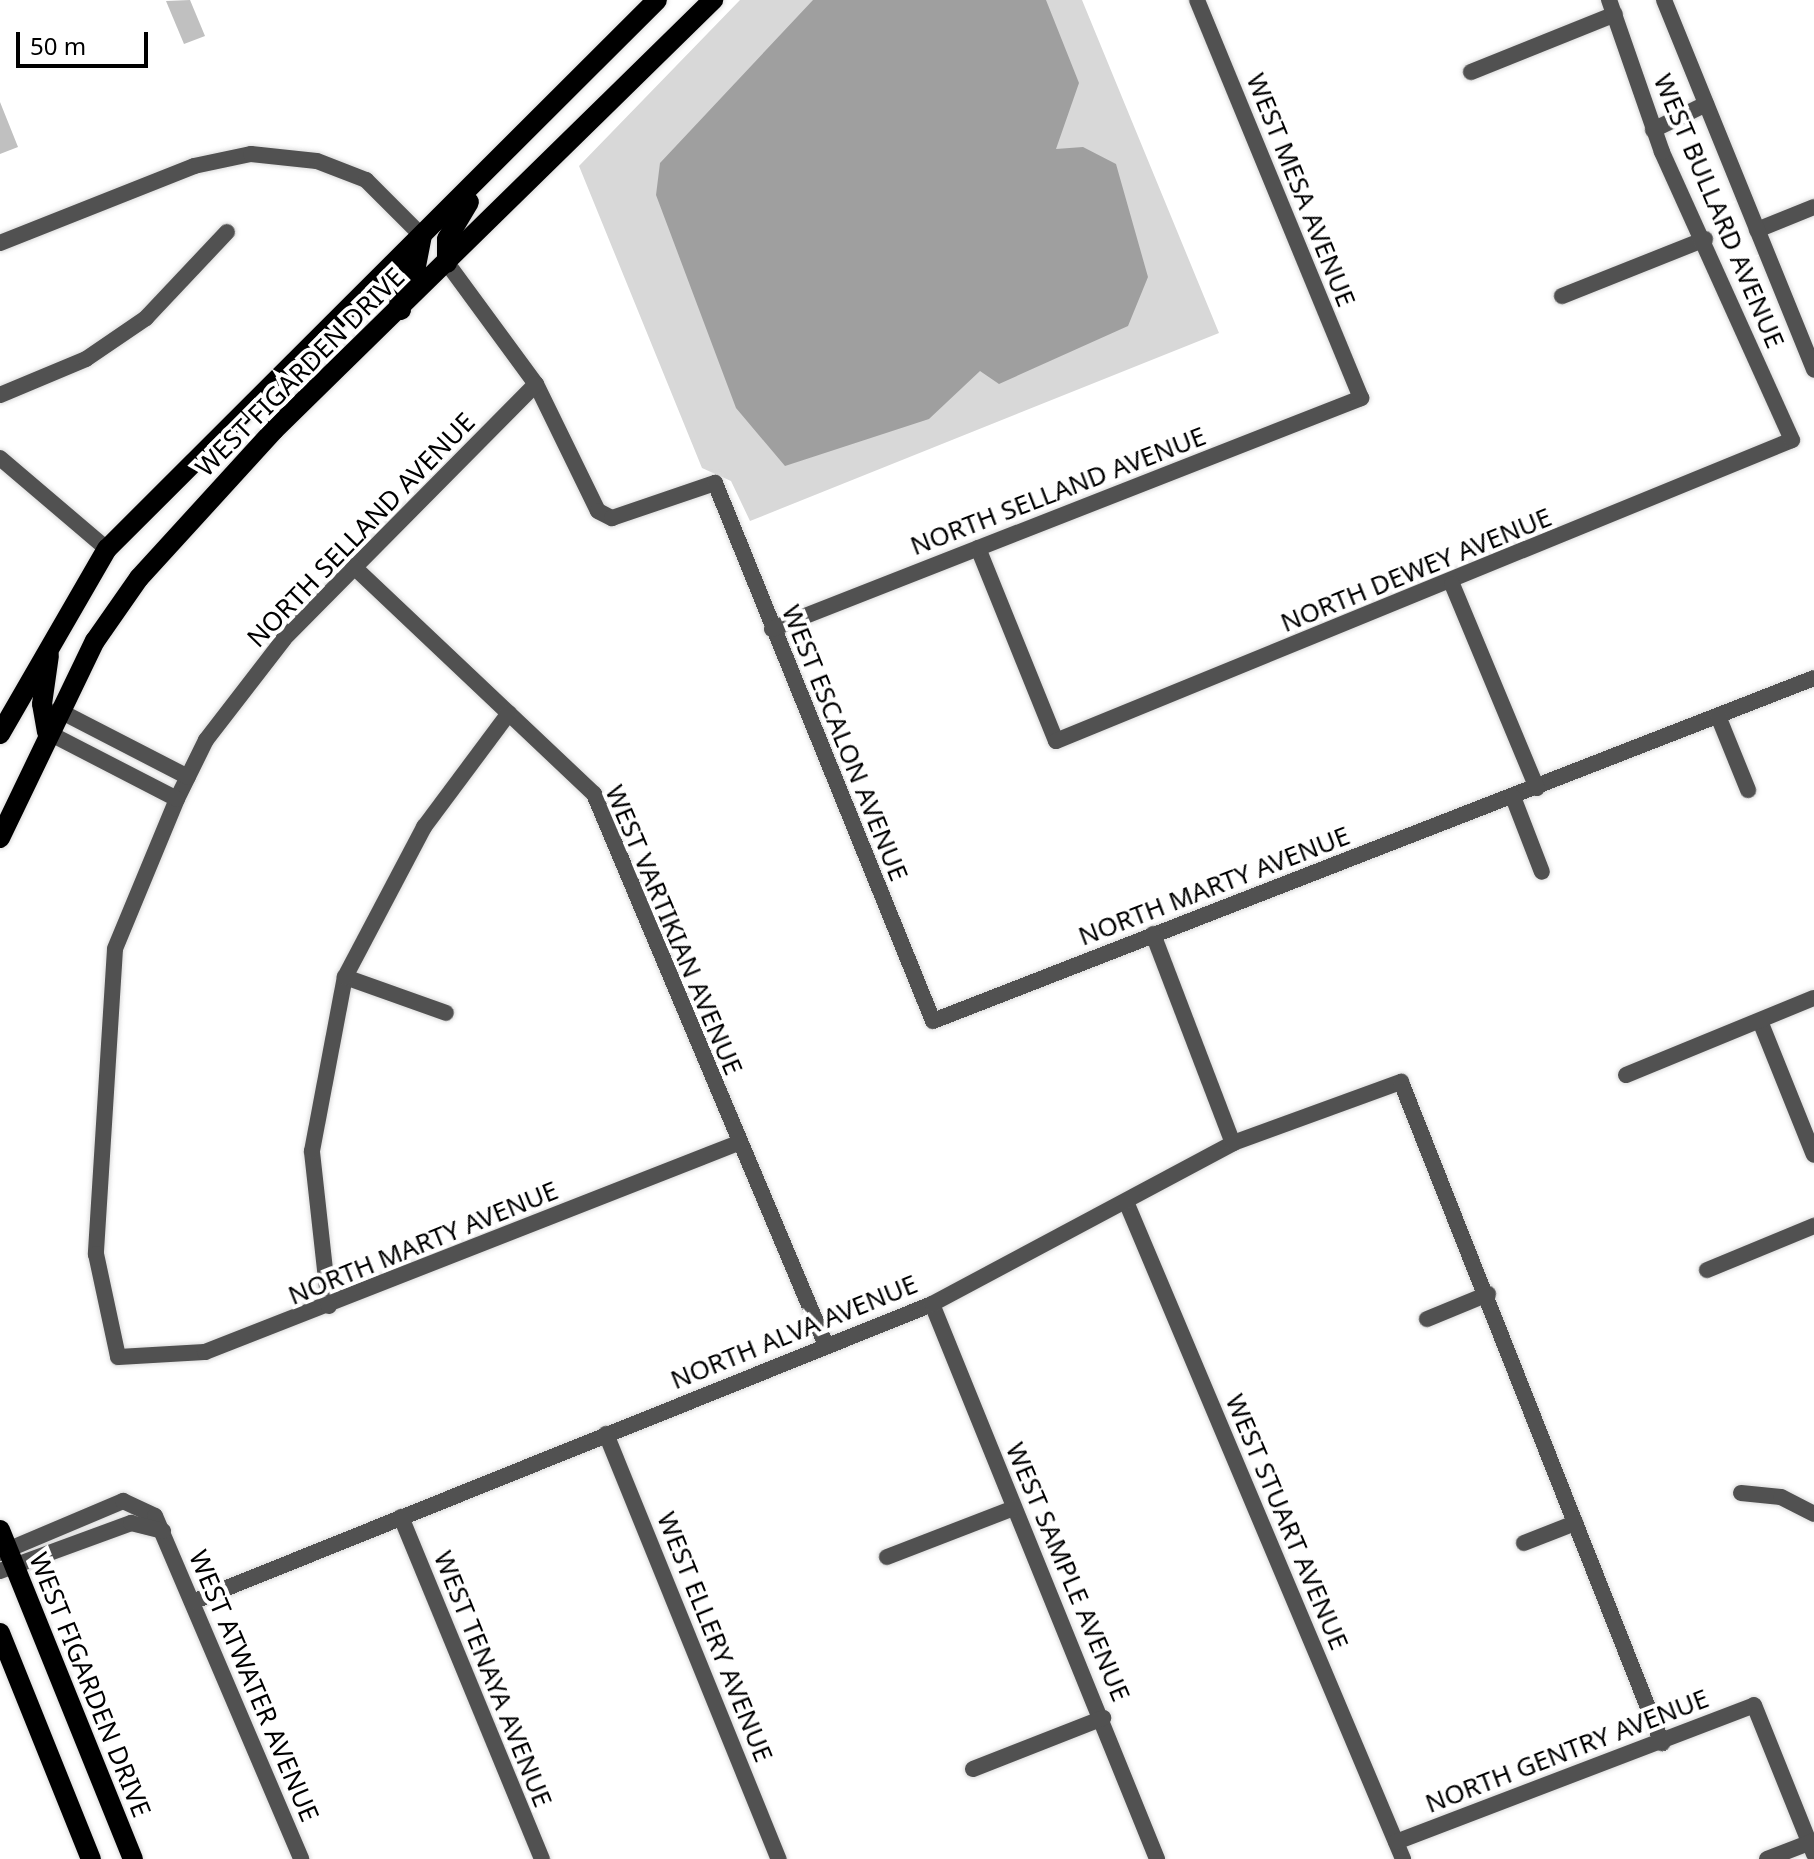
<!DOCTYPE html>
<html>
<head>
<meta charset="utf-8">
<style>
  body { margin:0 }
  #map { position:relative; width:1814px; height:1859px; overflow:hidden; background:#fff; font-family:"Noto Sans",sans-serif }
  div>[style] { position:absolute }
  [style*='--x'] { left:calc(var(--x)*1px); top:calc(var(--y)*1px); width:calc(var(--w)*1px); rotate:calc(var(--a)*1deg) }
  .green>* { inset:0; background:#d8d8d8 }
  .water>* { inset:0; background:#9f9f9f }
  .building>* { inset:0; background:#c0c0c0 }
  .roads { filter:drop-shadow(0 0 2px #dbdbdb) drop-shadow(0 0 2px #dbdbdb) }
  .minor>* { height:16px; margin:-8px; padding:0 8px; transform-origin:8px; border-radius:8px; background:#515151 }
  .tertiary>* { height:16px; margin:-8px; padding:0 8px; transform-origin:8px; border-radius:8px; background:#515151 }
  .primary>* { height:20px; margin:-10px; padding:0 10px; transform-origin:10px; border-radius:10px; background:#000 }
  span { translate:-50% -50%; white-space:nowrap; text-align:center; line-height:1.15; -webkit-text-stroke:8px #fff; paint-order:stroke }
  .street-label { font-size:26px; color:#000 }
  .scale { position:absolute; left:16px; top:32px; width:132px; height:36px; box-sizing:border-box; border:4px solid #000; border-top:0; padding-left:10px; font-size:24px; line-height:28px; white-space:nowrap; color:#000; -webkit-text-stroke:6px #fff; paint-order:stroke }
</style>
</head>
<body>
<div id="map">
  <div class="green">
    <div style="clip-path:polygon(740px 0,1082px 0,1219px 333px,750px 521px,731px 481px,702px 468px,579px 166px)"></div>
  </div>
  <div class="water">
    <div style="clip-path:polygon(813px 0,1046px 0,1079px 83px,1056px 149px,1083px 147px,1116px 164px,1148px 277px,1128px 326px,999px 384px,980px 371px,929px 419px,785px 466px,736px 408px,656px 195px,660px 163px)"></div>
  </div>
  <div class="building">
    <div style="clip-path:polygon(190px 0,205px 36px,184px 44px,166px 1px)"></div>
    <div style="clip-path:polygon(0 102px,18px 147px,0 154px)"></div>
  </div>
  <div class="roads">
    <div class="minor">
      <div style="--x:1471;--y:72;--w:155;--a:-21.9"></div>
      <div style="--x:1653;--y:130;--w:59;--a:-26.1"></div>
      <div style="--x:1757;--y:230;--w:61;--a:-22"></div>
      <div style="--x:0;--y:243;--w:209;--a:-21.6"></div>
      <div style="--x:194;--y:166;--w:58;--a:-11.9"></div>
      <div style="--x:251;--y:154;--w:66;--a:6.1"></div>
      <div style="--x:317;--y:161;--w:53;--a:21.2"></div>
      <div style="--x:366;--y:180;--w:79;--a:45"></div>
      <div style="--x:447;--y:263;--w:150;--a:53.7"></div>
      <div style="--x:536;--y:384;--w:141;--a:64"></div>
      <div style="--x:598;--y:511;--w:16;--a:27"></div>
      <div style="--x:612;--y:518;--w:109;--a:-18.8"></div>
      <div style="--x:715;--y:483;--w:580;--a:67.94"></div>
      <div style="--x:933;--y:1021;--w:945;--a:-21.27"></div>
      <div style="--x:1562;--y:296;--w:154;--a:-21.7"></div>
      <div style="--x:536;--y:384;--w:359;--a:134.7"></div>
      <div style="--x:284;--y:639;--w:128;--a:127.7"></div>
      <div style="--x:206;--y:740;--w:66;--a:116.2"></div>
      <div style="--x:177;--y:799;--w:162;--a:112.5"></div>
      <div style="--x:115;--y:949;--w:306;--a:93.6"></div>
      <div style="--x:96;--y:1254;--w:105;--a:77.9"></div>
      <div style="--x:118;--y:1357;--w:87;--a:-3.3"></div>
      <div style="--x:205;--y:1352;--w:573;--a:-21.41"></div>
      <div style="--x:0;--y:395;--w:93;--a:-22.7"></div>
      <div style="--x:86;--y:359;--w:73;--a:-34.3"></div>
      <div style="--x:146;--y:318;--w:118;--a:-46.7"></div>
      <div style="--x:0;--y:458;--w:140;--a:40.4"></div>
      <div style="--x:978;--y:548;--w:208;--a:68"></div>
      <div style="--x:1056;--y:741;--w:795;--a:-22.24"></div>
      <div style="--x:1792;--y:440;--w:316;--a:-114.3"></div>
      <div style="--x:1662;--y:152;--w:161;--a:-109.2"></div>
      <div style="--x:353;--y:566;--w:332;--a:43.4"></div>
      <div style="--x:594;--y:794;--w:596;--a:67.18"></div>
      <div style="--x:1452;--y:584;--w:221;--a:67.4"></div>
      <div style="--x:772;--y:629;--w:633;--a:-21.41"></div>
      <div style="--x:1361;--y:398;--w:430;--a:-112.4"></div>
      <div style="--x:58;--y:710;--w:146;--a:27.3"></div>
      <div style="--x:1718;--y:716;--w:80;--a:67.9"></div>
      <div style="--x:47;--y:732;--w:146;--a:27.3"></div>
      <div style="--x:1513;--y:797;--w:80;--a:68.9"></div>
      <div style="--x:1153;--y:934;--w:224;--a:69.1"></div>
      <div style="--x:345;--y:977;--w:107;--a:19.6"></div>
      <div style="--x:1760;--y:1021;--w:144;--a:68.1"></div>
      <div style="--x:1626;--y:1075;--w:203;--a:-22.3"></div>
      <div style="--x:1127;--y:1204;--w:711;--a:67.15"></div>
      <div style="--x:1707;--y:1270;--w:116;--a:-22.4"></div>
      <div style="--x:932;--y:1304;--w:599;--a:67.93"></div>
      <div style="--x:329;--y:1306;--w:156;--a:-96.3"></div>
      <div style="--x:312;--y:1151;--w:177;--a:-79.3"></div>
      <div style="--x:345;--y:977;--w:170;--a:-62.2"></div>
      <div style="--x:424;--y:827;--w:142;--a:-53.3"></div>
      <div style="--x:1427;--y:1319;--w:66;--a:-22.3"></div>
      <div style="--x:606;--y:1434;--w:459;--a:67.9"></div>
      <div style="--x:1741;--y:1493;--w:40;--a:5.7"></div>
      <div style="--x:1781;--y:1497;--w:37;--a:27"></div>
      <div style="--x:401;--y:1517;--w:370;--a:67.6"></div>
      <div style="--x:1524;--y:1543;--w:55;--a:-21.4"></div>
      <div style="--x:0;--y:1553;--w:134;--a:-22.9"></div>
      <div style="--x:123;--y:1501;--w:35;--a:25"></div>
      <div style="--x:155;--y:1516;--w:373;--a:66.9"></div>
      <div style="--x:887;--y:1557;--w:136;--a:-21.1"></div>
      <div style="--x:0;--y:1571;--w:140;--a:-20.1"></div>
      <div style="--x:131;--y:1523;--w:33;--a:14"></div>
      <div style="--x:192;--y:1602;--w:798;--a:-21.93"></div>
      <div style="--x:932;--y:1304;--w:341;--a:-28.1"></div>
      <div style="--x:1233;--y:1143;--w:179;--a:-20"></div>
      <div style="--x:1401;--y:1082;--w:711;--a:68.45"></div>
      <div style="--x:973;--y:1769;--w:140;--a:-21.4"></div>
      <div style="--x:1396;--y:1842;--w:383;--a:-20.9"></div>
      <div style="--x:1754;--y:1705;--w:161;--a:68.1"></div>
    </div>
    <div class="tertiary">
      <div style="--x:1664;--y:0;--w:399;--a:67.9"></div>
      <div style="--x:1767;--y:1859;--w:50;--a:-21"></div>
    </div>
    <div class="primary">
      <div style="--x:447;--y:263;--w:24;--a:-90"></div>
      <div style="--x:447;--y:239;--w:43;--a:-59.3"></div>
      <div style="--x:401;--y:310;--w:20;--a:-101"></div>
      <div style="--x:397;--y:290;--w:31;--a:-52"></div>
      <div style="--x:416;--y:266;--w:31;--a:-79"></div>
      <div style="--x:47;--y:732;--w:28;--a:-100"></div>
      <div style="--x:42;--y:704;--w:49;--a:-81.9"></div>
      <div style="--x:0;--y:734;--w:214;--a:-60"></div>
      <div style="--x:107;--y:549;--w:777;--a:-44.95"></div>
      <div style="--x:0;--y:838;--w:219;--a:-64.3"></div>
      <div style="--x:95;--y:641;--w:77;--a:-55.1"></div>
      <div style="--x:139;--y:578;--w:200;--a:-47.6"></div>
      <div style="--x:274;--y:430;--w:615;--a:-44.41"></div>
      <div style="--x:0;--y:1530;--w:355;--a:68"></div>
      <div style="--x:0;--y:1633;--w:244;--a:68.1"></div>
    </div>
  </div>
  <div class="street-label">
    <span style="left:1301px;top:190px;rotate:68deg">WEST MESA AVENUE</span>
    <span style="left:1719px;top:211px;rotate:67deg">WEST BULLARD AVENUE</span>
    <span style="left:300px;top:372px;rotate:-45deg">WEST FIGARDEN DRIVE</span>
    <span style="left:1058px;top:491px;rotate:-21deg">NORTH SELLAND AVENUE</span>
    <span style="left:361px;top:530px;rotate:-46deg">NORTH SELLAND AVENUE</span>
    <span style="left:1416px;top:570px;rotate:-22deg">NORTH DEWEY AVENUE</span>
    <span style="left:845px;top:743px;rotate:68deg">WEST ESCALON AVENUE</span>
    <span style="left:1214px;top:886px;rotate:-21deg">NORTH MARTY AVENUE</span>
    <span style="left:674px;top:930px;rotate:67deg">WEST VARTIKIAN AVENUE</span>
    <span style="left:423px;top:1243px;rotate:-22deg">NORTH MARTY AVENUE</span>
    <span style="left:794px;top:1332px;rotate:-22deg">NORTH ALVA AVENUE</span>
    <span style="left:1287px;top:1522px;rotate:67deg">WEST STUART AVENUE</span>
    <span style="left:1068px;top:1572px;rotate:67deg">WEST SAMPLE AVENUE</span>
    <span style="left:715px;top:1637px;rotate:68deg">WEST ELLERY AVENUE</span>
    <span style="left:493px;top:1679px;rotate:68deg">WEST TENAYA AVENUE</span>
    <span style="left:90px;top:1685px;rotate:68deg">WEST FIGARDEN DRIVE</span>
    <span style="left:254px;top:1686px;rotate:67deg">WEST ATWATER AVENUE</span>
    <span style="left:1567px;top:1751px;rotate:-21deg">NORTH GENTRY AVENUE</span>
  </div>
  <div class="scale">50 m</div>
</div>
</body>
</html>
